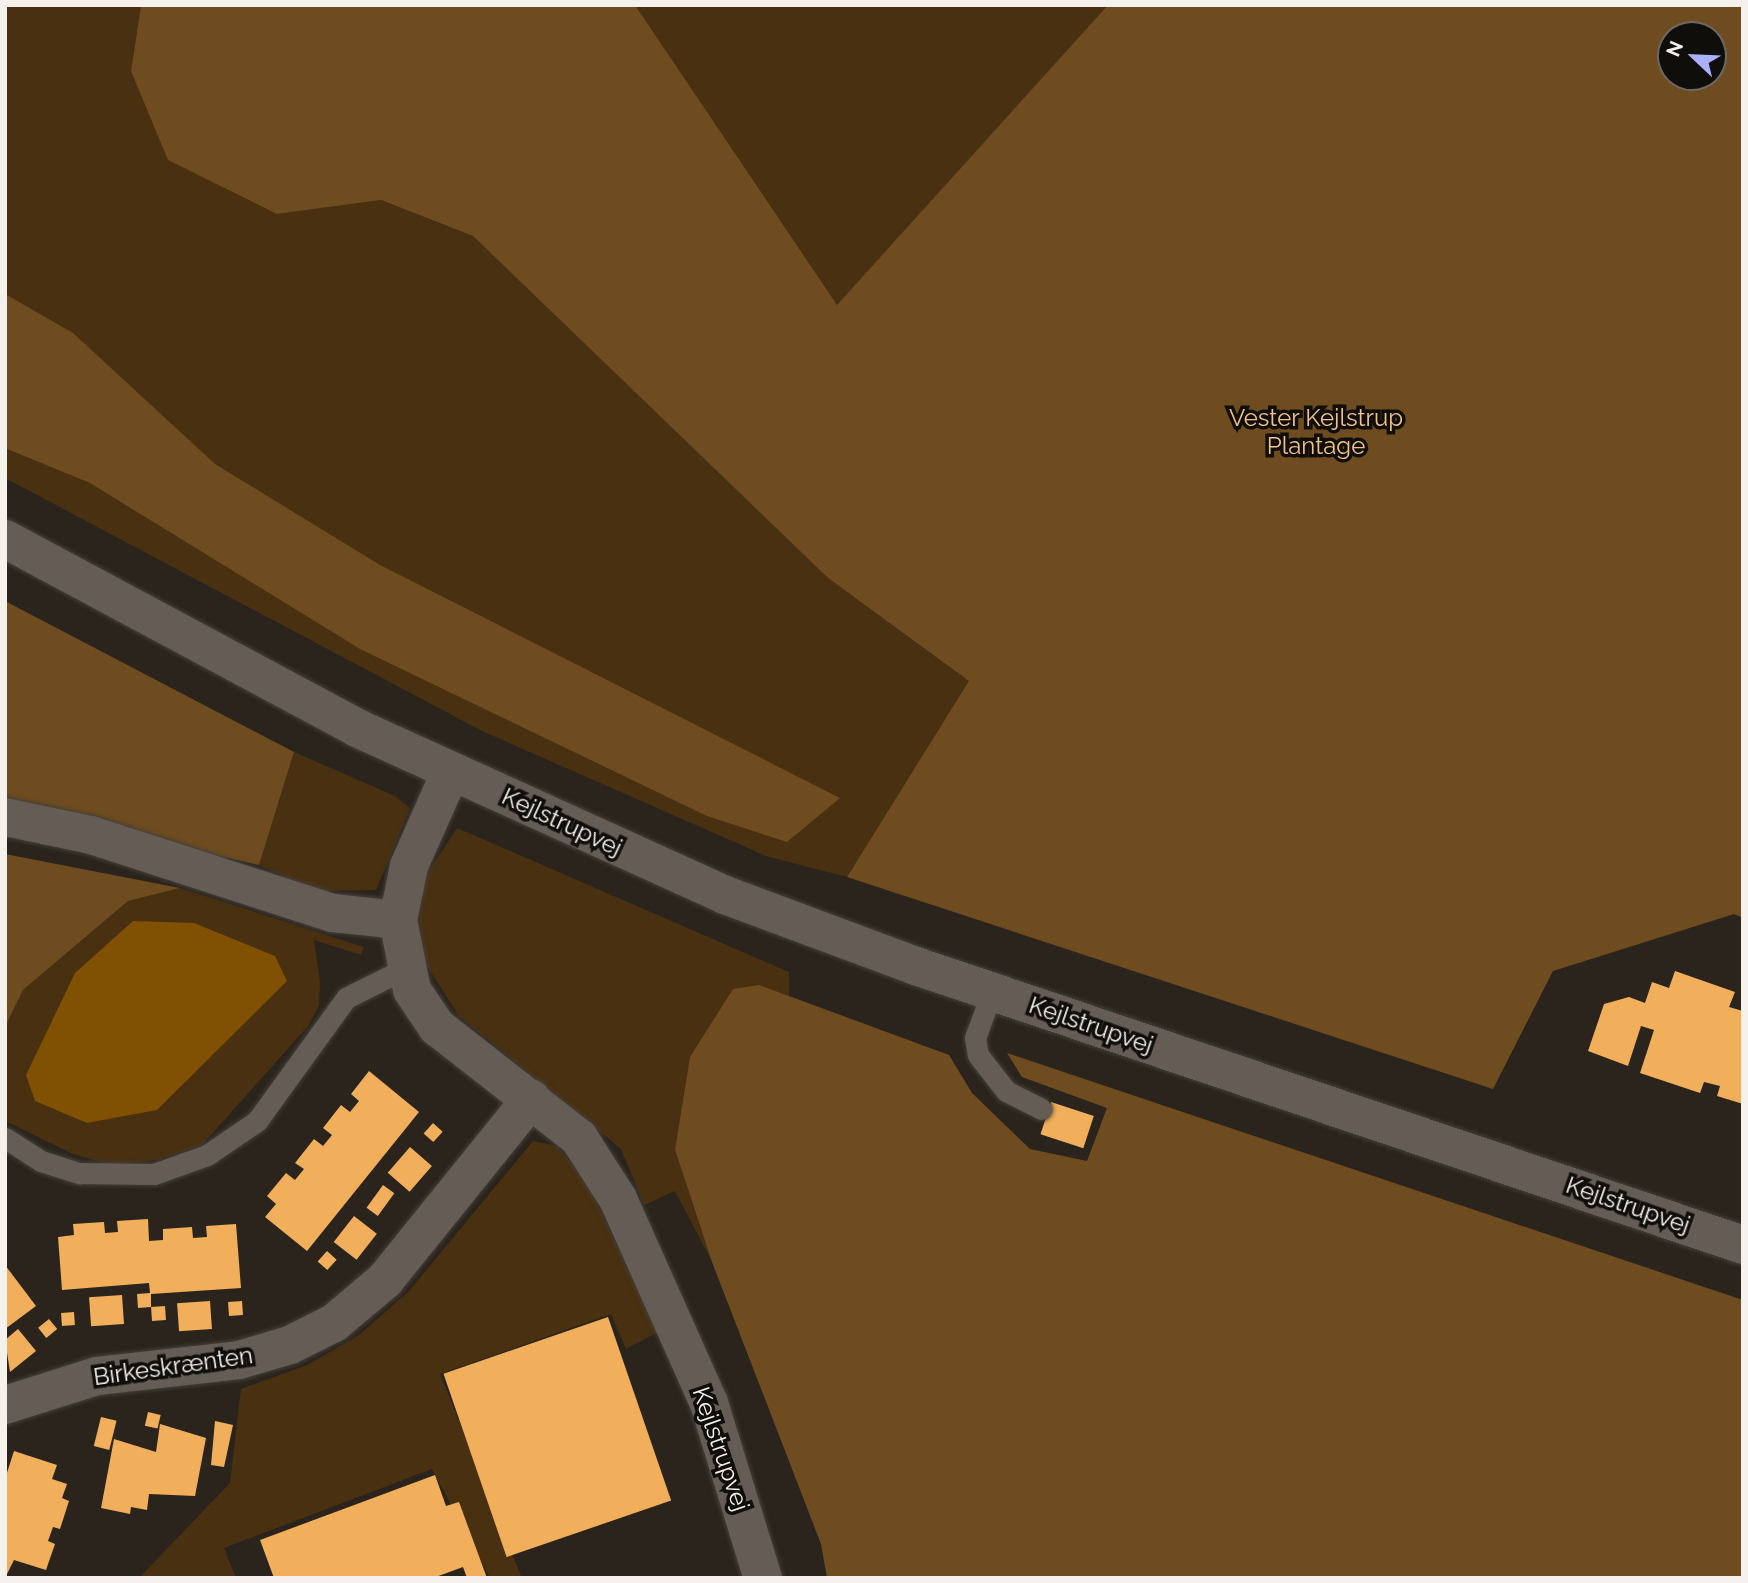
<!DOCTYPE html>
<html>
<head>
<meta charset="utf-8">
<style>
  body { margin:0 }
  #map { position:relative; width:1748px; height:1583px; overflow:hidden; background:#2a241d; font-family:Raleway,sans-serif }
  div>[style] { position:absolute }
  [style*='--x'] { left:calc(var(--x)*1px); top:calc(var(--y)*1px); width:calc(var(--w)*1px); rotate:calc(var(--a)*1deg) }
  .green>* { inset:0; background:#483010 }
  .forest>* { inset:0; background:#6f4c1f }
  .water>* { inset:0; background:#805003 }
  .building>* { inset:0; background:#f1ae5b; transform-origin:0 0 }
  .roads { filter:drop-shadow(0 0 2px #453f39) drop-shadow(0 0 2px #453f39) }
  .service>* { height:21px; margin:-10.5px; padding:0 10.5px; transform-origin:10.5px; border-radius:10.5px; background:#655d55 }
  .minor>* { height:38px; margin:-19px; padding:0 19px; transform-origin:19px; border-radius:19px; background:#655d55 }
  .tertiary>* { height:38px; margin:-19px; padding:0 19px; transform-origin:19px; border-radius:19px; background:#655d55 }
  span { translate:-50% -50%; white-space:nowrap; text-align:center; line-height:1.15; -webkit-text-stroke:7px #100e0a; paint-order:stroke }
  .park-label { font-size:24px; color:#f3c187 }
  .street-label { font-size:24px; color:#f5f1ec }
  .frame { position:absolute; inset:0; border:7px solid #f5f1ec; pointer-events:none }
  .north { position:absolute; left:1657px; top:21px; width:70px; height:70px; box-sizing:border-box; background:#100e0a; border:2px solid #6c6964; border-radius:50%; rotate:293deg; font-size:19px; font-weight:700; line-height:28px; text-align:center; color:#f5f1ec }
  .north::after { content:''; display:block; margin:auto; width:24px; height:32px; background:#aab0fb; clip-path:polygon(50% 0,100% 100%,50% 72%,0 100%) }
</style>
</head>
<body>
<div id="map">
  <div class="green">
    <div style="clip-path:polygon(5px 5px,141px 5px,131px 71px,277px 214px,381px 200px,473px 236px,828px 578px,970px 681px,847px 877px,766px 856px,482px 731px,5px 478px)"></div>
    <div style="clip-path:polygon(635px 5px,1108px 5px,837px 306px)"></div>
    <div style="clip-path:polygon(294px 752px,395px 796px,410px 808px,376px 890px,316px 891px,259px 865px)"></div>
    <div style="clip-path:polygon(457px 828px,789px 972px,789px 996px,759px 985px,675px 1150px,712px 1262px,675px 1191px,644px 1205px,621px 1149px,459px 1016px,423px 960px,419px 921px,424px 878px)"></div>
    <div style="clip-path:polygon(180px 888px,364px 947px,361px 955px,314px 940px,320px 982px,319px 1005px,309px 1025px,202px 1145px,160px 1159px,115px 1166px,73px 1154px,5px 1121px,5px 1027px,23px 990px,128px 901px)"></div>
    <div style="clip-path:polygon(533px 1141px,557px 1146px,587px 1182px,658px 1332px,626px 1349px,611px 1314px,440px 1374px,522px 1578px,490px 1578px,432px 1469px,224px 1548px,236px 1578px,139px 1578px,230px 1483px,241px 1389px,307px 1365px,359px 1335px,409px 1291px)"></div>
  </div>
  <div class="forest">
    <div style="clip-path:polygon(evenodd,141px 5px,635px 5px,837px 305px,1108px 5px,1743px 5px,1743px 918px,1734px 914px,1553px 971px,1493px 1089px,847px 877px,969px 681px,828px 578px,473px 236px,381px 200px,277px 214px,168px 160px,131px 71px,141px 5px,1671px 35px,1713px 35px,1713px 77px,1671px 77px,1671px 35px)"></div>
    <div style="clip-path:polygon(5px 294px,73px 333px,215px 464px,380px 565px,840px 798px,787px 842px,707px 816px,360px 649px,90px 483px,5px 448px)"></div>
    <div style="clip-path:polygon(5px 601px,294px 752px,259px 865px,5px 810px)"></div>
    <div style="clip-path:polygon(5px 854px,180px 888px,128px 901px,23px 990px,5px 1027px)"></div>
    <div style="clip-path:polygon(759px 985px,949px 1055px,972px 1093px,1030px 1149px,1087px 1161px,1107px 1108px,1022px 1077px,1007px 1053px,1743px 1300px,1743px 1578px,827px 1578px,821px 1544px,712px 1262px,675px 1150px,690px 1057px,733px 989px)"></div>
  </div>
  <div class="water">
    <div style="clip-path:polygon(133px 921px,194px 923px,275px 956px,287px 981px,157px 1110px,87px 1123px,35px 1101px,26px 1075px,75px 973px)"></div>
  </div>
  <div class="building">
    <div style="clip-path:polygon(1675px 971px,1735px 992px,1729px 1007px,1743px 1011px,1743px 1104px,1717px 1096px,1720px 1086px,1704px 1082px,1700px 1093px,1640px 1073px,1654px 1030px,1641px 1026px,1628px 1066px,1588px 1051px,1604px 1004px,1629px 997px,1645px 1003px,1652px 982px,1669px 988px)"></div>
    <div style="clip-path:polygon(369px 1071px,419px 1112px,307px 1251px,265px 1217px,276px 1204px,267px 1196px,286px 1173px,295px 1180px,304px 1169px,295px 1163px,314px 1139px,323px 1146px,332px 1135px,323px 1128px,341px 1105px,350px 1112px,359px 1101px,351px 1094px)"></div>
    <div style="left:1051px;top:1102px;width:45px;height:34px;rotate:18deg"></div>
    <div style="left:433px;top:1123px;width:13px;height:14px;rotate:42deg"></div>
    <div style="left:410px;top:1147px;width:29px;height:34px;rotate:41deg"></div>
    <div style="left:383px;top:1185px;width:14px;height:28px;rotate:36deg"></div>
    <div style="left:354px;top:1216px;width:29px;height:33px;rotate:38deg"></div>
    <div style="clip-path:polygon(148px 1219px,149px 1241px,163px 1240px,163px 1229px,192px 1227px,193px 1238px,207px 1237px,206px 1226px,236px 1224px,241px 1288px,151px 1294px,151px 1307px,138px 1308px,137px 1294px,150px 1293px,149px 1283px,62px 1290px,58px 1237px,74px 1235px,73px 1224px,104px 1222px,105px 1233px,118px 1232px,117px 1221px)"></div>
    <div style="left:327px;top:1251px;width:13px;height:14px;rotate:42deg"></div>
    <div style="clip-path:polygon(5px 1265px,36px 1306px,5px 1329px)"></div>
    <div style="left:122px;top:1295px;width:29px;height:33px;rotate:86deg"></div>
    <div style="left:210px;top:1301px;width:28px;height:33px;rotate:86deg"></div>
    <div style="left:242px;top:1301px;width:14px;height:14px;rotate:86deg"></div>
    <div style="left:165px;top:1306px;width:14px;height:14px;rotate:86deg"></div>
    <div style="left:74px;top:1312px;width:13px;height:13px;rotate:86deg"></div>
    <div style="left:608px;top:1317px;width:194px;height:174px;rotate:71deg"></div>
    <div style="left:49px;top:1319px;width:13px;height:14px;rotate:51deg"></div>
    <div style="clip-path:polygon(18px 1329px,36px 1351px,10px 1372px,5px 1340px)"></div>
    <div style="left:148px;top:1412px;width:13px;height:14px;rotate:13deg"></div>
    <div style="left:101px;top:1417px;width:16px;height:30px;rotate:14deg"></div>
    <div style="clip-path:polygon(215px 1421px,233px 1425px,224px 1467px,211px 1465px)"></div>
    <div style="clip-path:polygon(160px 1424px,206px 1438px,195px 1496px,149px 1494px,147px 1510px,131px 1507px,130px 1514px,101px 1508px,114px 1439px,156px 1452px)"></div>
    <div style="clip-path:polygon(14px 1451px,57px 1465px,52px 1479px,67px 1484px,62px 1498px,69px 1501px,60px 1529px,53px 1527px,48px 1541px,55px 1544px,46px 1570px,14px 1560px,5px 1578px,5px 1479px)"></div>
    <div style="clip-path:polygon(435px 1475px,446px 1506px,459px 1502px,487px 1578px,467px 1578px,463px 1567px,433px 1578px,274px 1578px,260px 1540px)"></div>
  </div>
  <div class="roads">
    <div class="service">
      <div style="--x:992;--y:992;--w:49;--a:110.3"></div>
      <div style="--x:975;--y:1038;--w:17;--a:80"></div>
      <div style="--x:978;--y:1055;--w:46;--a:52.1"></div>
      <div style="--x:1006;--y:1091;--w:39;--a:27"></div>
      <div style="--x:5;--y:1138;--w:43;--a:32.6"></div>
      <div style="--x:41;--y:1161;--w:40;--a:18"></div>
      <div style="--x:79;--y:1173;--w:75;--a:0.8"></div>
      <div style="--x:154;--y:1174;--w:56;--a:-19.7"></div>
      <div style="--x:207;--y:1155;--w:60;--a:-34.2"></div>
      <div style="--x:257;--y:1121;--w:152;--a:-54.1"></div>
      <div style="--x:346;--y:998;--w:65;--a:-26.6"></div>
    </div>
    <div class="minor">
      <div style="--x:451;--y:771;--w:104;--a:113.9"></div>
      <div style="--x:409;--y:866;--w:55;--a:101.5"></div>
      <div style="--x:398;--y:920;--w:71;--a:78.7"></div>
      <div style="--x:412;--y:990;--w:45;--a:56"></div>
      <div style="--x:437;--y:1027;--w:180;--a:38"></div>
      <div style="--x:579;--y:1138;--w:72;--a:57.4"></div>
      <div style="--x:618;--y:1199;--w:223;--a:66"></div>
      <div style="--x:709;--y:1403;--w:183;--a:72.9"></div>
      <div style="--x:5;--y:817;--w:88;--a:11.8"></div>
      <div style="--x:91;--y:835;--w:254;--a:17.9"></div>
      <div style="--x:333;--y:913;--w:65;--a:6.1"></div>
      <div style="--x:5;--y:1405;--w:96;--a:-17.5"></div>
      <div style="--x:97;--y:1376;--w:143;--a:-6.4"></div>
      <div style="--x:239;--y:1360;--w:53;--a:-16.4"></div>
      <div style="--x:290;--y:1345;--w:49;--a:-26.6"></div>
      <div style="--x:334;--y:1323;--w:67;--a:-40.1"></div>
      <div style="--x:385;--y:1280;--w:233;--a:-51.1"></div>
    </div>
    <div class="tertiary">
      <div style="--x:5;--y:539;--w:400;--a:28.2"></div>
      <div style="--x:357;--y:728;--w:404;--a:24.4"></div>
      <div style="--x:725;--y:895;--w:204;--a:20.4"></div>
      <div style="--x:916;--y:966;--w:873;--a:18.64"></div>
    </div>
  </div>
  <div class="park-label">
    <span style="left:1316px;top:432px">Vester Kejlstrup<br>Plantage</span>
  </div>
  <div class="street-label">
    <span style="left:562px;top:822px;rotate:25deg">Kejlstrupvej</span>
    <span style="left:1091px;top:1025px;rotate:19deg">Kejlstrupvej</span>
    <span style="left:1628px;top:1205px;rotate:19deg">Kejlstrupvej</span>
    <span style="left:173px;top:1366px;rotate:-8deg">Birkeskrænten</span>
    <span style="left:721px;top:1449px;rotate:71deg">Kejlstrupvej</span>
  </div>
  <div class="frame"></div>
  <div class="north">N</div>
</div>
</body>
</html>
